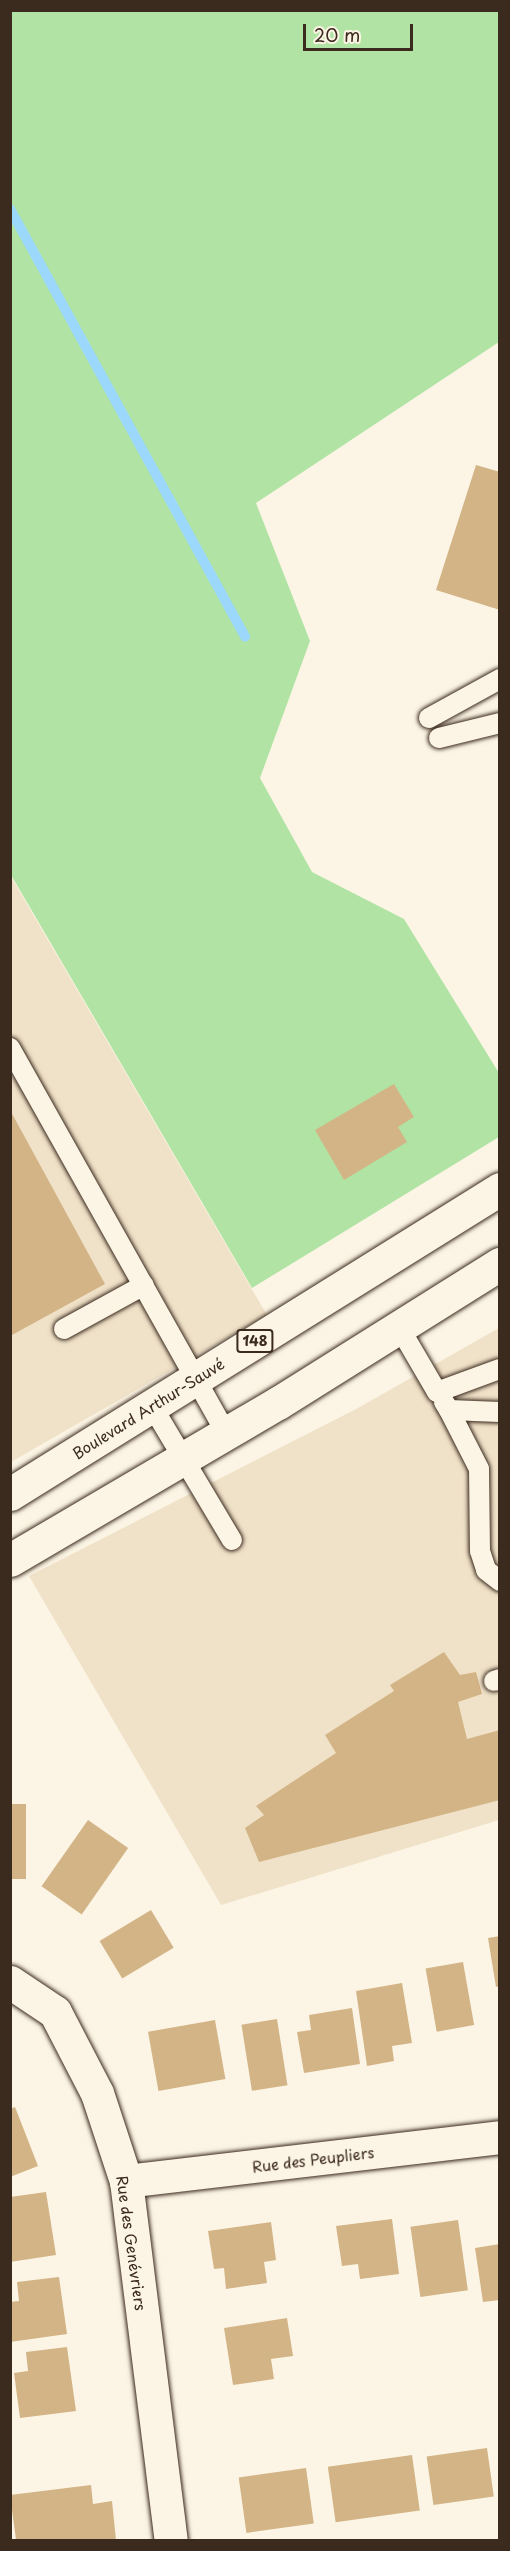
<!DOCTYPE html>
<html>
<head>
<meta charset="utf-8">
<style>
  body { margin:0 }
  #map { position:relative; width:510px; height:2551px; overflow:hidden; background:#fcf5e5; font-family:"Playpen Sans",sans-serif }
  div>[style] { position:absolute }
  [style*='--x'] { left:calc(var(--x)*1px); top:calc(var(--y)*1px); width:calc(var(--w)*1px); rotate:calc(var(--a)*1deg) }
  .built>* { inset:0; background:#f0e2c8 }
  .green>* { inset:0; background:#b1e4a4 }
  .stream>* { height:10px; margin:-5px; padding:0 5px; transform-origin:5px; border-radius:5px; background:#9bd8fc }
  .building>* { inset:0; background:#d3b486; transform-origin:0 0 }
  .roads { filter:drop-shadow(0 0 2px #3b2a1e) drop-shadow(0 0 2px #3b2a1e) }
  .service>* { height:20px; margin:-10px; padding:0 10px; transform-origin:10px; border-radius:10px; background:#fcf5e5 }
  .minor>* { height:33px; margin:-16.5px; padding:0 16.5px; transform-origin:16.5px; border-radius:16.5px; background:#fcf5e5 }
  .primary>* { height:33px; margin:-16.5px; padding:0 16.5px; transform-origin:16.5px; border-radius:16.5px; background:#fcf5e5 }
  span { translate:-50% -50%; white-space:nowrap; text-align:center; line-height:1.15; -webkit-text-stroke:5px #fcf5e5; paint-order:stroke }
  .shield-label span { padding:2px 4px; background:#fcf5e5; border:2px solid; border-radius:4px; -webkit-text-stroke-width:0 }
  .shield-label { font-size:14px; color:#3b2a1e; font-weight:700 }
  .street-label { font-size:15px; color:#3b2a1e }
  .frame { position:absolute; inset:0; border:12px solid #3b2a1e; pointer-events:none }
  .scale { position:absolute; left:303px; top:24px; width:110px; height:27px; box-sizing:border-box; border:3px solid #3b2a1e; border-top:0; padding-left:8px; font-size:18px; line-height:21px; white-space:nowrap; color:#3b2a1e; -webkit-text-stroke:4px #fcf5e5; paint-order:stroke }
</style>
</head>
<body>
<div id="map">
  <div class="built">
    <div style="clip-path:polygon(10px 875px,267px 1315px,11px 1462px,10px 1462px)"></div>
    <div style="clip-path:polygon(499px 1328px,499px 1820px,221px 1905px,29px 1576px,358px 1408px)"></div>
  </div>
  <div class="green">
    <div style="clip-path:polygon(10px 11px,499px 11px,499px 342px,256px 503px,310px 641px,260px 778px,312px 872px,404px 919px,499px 1073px,499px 1137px,252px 1288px,11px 875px)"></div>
  </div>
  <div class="stream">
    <div style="--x:10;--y:209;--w:488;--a:61.2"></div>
  </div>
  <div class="building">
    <div style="clip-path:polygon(476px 465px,500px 472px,500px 610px,436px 590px)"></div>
    <div style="clip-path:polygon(394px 1084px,414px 1117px,398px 1127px,407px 1142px,344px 1180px,315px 1130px)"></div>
    <div style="clip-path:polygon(10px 1110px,105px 1284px,12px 1335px,10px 1332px)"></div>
    <div style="clip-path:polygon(444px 1652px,460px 1675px,476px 1672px,482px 1694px,458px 1702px,467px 1739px,500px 1730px,500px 1800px,259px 1862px,245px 1828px,264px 1815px,256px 1806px,336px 1753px,325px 1735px,394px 1691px,390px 1685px)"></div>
    <div style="left:10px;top:1804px;width:16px;height:75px"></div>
    <div style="left:88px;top:1820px;width:49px;height:81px;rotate:35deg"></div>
    <div style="left:151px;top:1910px;width:44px;height:60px;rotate:59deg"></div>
    <div style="clip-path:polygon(500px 1936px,500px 1986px,496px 1987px,488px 1938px)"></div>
    <div style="left:463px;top:1962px;width:64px;height:38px;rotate:80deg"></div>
    <div style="clip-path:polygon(402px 1983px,412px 2043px,392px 2046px,394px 2061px,367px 2066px,356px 1991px)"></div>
    <div style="clip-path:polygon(352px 2008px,360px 2064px,304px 2073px,297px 2032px,311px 2030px,309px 2015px)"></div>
    <div style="left:277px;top:2019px;width:67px;height:36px;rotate:81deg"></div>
    <div style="left:215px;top:2020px;width:60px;height:68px;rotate:80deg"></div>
    <div style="clip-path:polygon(15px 2107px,38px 2166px,10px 2177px,10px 2109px)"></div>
    <div style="clip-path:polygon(46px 2192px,56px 2255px,10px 2262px,10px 2197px)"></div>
    <div style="clip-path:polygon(392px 2219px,399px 2274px,360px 2279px,358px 2264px,342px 2266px,336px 2226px)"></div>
    <div style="left:458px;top:2220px;width:71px;height:48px;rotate:82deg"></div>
    <div style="clip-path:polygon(271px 2222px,276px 2260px,264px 2262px,267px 2283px,226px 2289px,224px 2268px,214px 2269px,208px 2231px)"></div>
    <div style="clip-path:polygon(500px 2244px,500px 2300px,483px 2302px,475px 2248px)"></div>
    <div style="clip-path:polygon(59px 2277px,67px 2334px,10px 2342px,10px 2302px,19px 2301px,17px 2282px)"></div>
    <div style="clip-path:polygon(287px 2318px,293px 2356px,271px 2359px,274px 2379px,233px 2385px,224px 2328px)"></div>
    <div style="clip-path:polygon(67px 2347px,76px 2411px,20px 2418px,14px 2373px,28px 2371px,26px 2352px)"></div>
    <div style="left:487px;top:2448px;width:49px;height:61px;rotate:82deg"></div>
    <div style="left:412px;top:2455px;width:56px;height:85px;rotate:82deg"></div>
    <div style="left:306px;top:2468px;width:56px;height:68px;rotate:82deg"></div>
    <div style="clip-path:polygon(91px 2485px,93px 2504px,112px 2501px,116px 2540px,16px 2540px,10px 2495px)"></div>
  </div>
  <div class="roads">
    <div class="service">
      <div style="--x:429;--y:718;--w:81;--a:-28.8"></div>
      <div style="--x:439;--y:738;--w:63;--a:-13.8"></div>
      <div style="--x:10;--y:1048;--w:441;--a:60.7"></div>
      <div style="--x:399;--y:1327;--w:75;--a:59.7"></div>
      <div style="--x:437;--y:1392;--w:67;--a:-20.1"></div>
      <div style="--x:64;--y:1329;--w:91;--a:-28.8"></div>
      <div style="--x:444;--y:1402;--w:9;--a:58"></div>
      <div style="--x:449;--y:1410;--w:51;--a:2.2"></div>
      <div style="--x:152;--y:1406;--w:156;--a:59.2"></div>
      <div style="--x:449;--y:1410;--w:66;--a:63"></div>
      <div style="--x:479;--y:1469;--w:82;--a:89.3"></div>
      <div style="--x:480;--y:1551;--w:20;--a:72"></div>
      <div style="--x:486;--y:1570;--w:18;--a:38"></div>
      <div style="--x:494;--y:1681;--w:6;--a:-18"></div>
    </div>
    <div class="minor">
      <div style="--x:10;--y:1982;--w:54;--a:33.7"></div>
      <div style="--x:55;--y:2012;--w:91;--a:62.6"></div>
      <div style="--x:97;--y:2093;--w:93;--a:71.8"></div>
      <div style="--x:126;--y:2181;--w:362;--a:82.9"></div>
      <div style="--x:126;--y:2181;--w:377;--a:-6.7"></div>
    </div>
    <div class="primary">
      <div style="--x:10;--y:1494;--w:577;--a:-31.9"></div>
      <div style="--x:10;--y:1560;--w:311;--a:-30.4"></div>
      <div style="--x:278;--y:1403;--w:262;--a:-32.1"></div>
    </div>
  </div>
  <div class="shield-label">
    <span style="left:255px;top:1341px">148</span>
  </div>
  <div class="street-label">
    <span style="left:148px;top:1408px;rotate:-32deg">Boulevard Arthur-Sauvé</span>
    <span style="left:313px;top:2159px;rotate:-7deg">Rue des Peupliers</span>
    <span style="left:132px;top:2243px;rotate:82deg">Rue des Genévriers</span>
  </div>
  <div class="frame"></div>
  <div class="scale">20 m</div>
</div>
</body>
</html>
